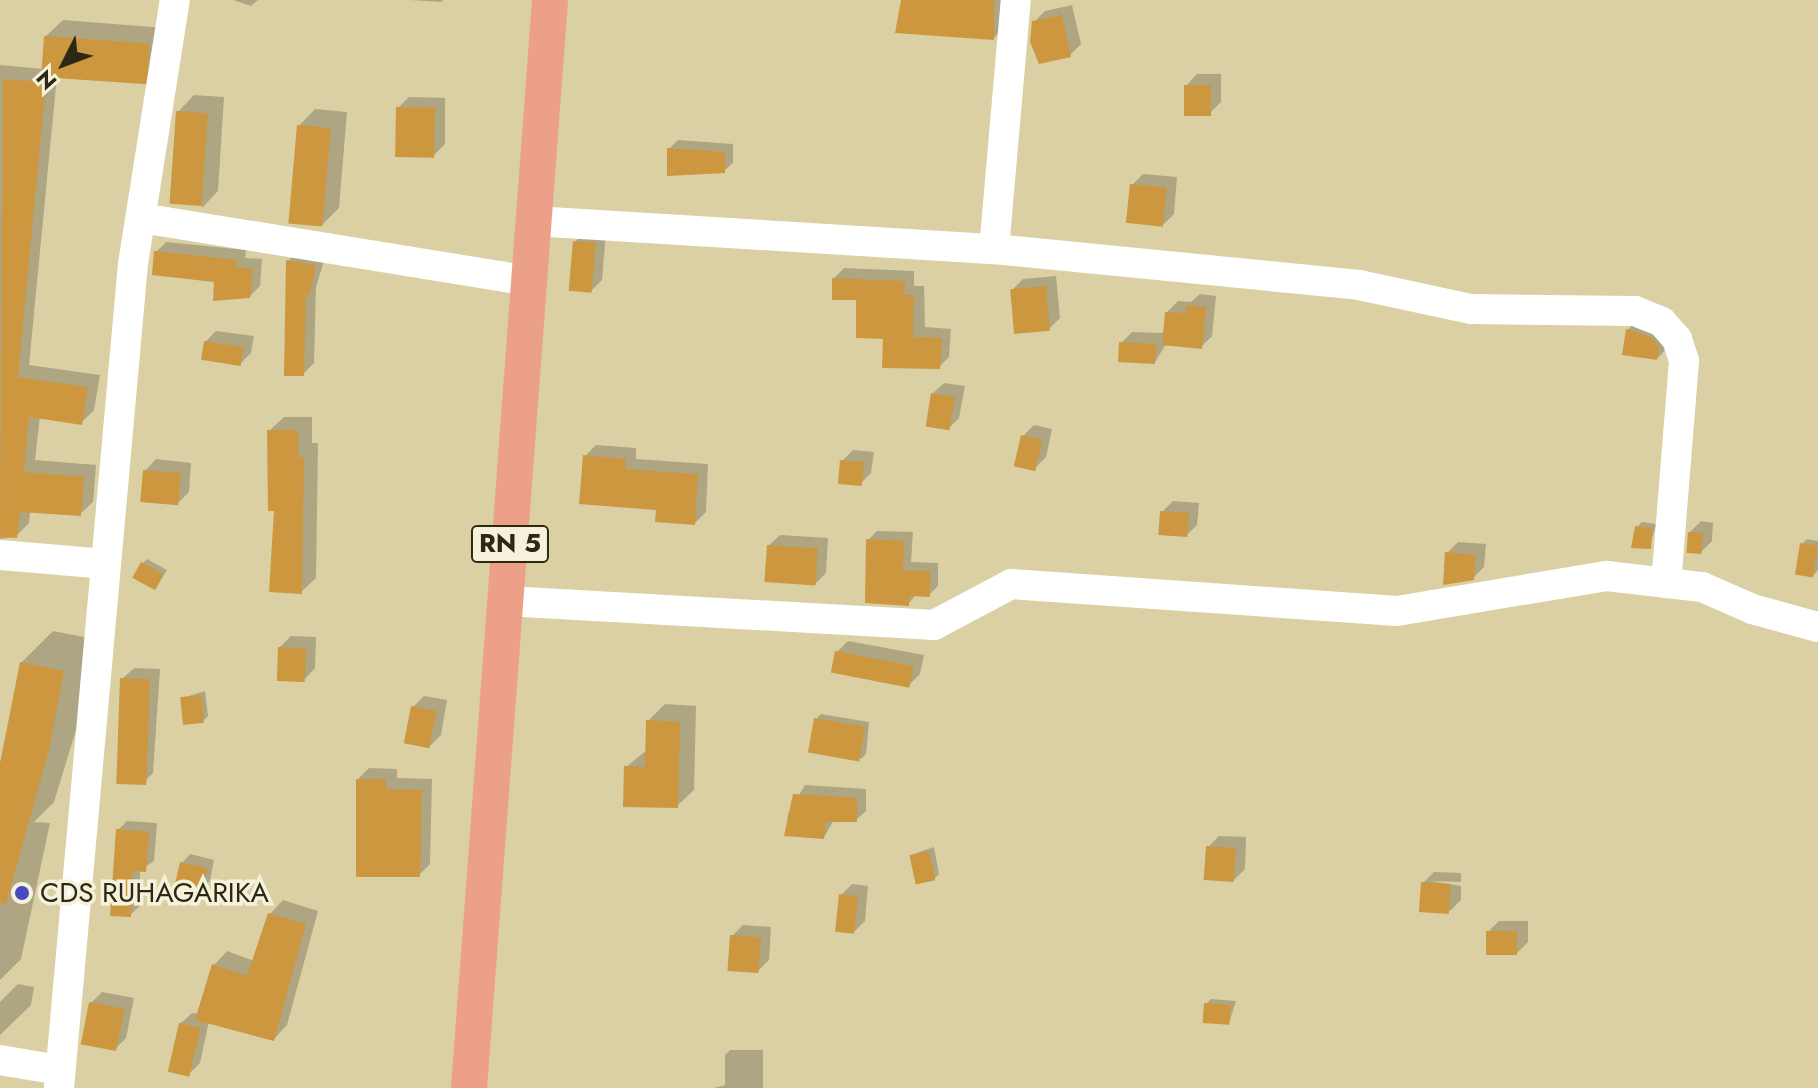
<!DOCTYPE html>
<html>
<head>
<meta charset="utf-8">
<style>
  body { margin:0 }
  #map { position:relative; width:1818px; height:1088px; overflow:hidden; background:#dad0a3; font-family:Jost,sans-serif }
  div>[style] { position:absolute }
  [style*='--x'] { left:calc(var(--x)*1px); top:calc(var(--y)*1px); width:calc(var(--w)*1px); rotate:calc(var(--a)*1deg) }
  .shadow>* { inset:0; background:#0003; transform-origin:0 0 }
  .building>* { inset:0; background:#cc973f; transform-origin:0 0 }
  .minor>* { height:30px; margin:-15px; padding:0 15px; transform-origin:15px; border-radius:15px; background:#fff }
  .major>* { height:36px; margin:-18px; padding:0 18px; transform-origin:18px; border-radius:18px; background:#eca089 }
  .dots>* { width:22px; height:22px; translate:-50% -50%; box-sizing:border-box; border:4px solid #f6f1da; border-radius:50% }
  span { translate:-50% -50%; white-space:nowrap; text-align:center; line-height:1.15; -webkit-text-stroke:7px #f6f1da; paint-order:stroke }
  .shield-label span { padding:2px 6px; background:#f6f1da; border:2px solid; border-radius:6px; -webkit-text-stroke-width:0 }
  .shield-label { font-size:26px; color:#2c2816; font-weight:700 }
  .poi-label { font-size:28px; color:#2c2816 }
  .left { translate:0 -50%; text-align:left }
  .north { position:absolute; left:24px; top:24px; width:80px; height:80px; -webkit-text-stroke:6px #f6f1da; paint-order:stroke; rotate:228deg; font-size:22px; font-weight:700; line-height:32px; text-align:center; color:#2c2816 }
  .north::after { content:''; display:block; margin:auto; width:28px; height:36px; background:#2c2816; clip-path:polygon(50% 0,100% 100%,50% 72%,0 100%) }
</style>
</head>
<body>
<div id="map">
  <div class="shadow">
    <div style="clip-path:polygon(233px 0,258px 0,251px 6px)"></div>
    <div style="clip-path:polygon(410px 0,443px 0,441px 2px)"></div>
    <div style="clip-path:polygon(903px 0,1004px 0,1004px 27px,994px 38px)"></div>
    <div style="clip-path:polygon(1072px 5px,1081px 44px,1070px 55px,1034px 22px,1045px 11px)"></div>
    <div style="clip-path:polygon(63px 20px,165px 28px,159px 66px,142px 83px,57px 76px,29px 365px,100px 375px,94px 410px,82px 422px,40px 416px,35px 460px,96px 465px,93px 502px,80px 514px,30px 511px,29px 523px,16px 536px,0 539px,0 65px,44px 69px,46px 36px)"></div>
    <div style="clip-path:polygon(1197px 74px,1221px 74px,1221px 102px,1210px 113px,1186px 86px)"></div>
    <div style="clip-path:polygon(194px 95px,224px 97px,218px 191px,202px 208px,178px 112px)"></div>
    <div style="clip-path:polygon(409px 97px,445px 98px,445px 144px,434px 155px,398px 108px)"></div>
    <div style="clip-path:polygon(315px 109px,347px 112px,339px 208px,322px 225px,299px 126px)"></div>
    <div style="clip-path:polygon(678px 140px,733px 144px,733px 163px,724px 171px,669px 149px)"></div>
    <div style="clip-path:polygon(1143px 174px,1177px 177px,1174px 214px,1163px 225px,1132px 185px)"></div>
    <div style="clip-path:polygon(586px 231px,606px 232px,602px 280px,591px 291px,575px 242px)"></div>
    <div style="clip-path:polygon(166px 242px,246px 250px,245px 258px,262px 259px,260px 286px,250px 296px,215px 299px,217px 280px,156px 252px)"></div>
    <div style="clip-path:polygon(299px 250px,326px 254px,316px 287px,314px 363px,303px 374px,288px 261px)"></div>
    <div style="clip-path:polygon(844px 268px,914px 271px,914px 286px,924px 286px,925px 327px,951px 329px,949px 357px,939px 367px,885px 337px,858px 298px,834px 278px)"></div>
    <div style="clip-path:polygon(1056px 276px,1060px 318px,1049px 329px,1012px 290px,1023px 279px)"></div>
    <div style="clip-path:polygon(1200px 294px,1216px 296px,1212px 336px,1201px 347px,1166px 344px,1155px 362px,1121px 343px,1132px 332px,1165px 333px,1167px 312px,1178px 301px,1191px 302px)"></div>
    <div style="left:1638px;top:319px;width:41px;height:15px;rotate:43deg"></div>
    <div style="clip-path:polygon(216px 331px,254px 336px,251px 353px,240px 364px,205px 342px)"></div>
    <div style="clip-path:polygon(944px 383px,965px 386px,959px 418px,948px 429px,932px 394px)"></div>
    <div style="clip-path:polygon(284px 417px,312px 417px,312px 443px,318px 443px,316px 578px,301px 592px,269px 431px)"></div>
    <div style="clip-path:polygon(1034px 425px,1052px 429px,1046px 457px,1035px 468px,1023px 436px)"></div>
    <div style="clip-path:polygon(596px 445px,636px 448px,636px 459px,708px 464px,706px 512px,695px 523px,658px 508px,585px 456px)"></div>
    <div style="clip-path:polygon(853px 450px,874px 452px,871px 473px,860px 484px,842px 461px)"></div>
    <div style="clip-path:polygon(156px 459px,191px 463px,189px 492px,178px 503px,145px 471px)"></div>
    <div style="clip-path:polygon(1173px 501px,1199px 503px,1197px 525px,1186px 536px,1162px 512px)"></div>
    <div style="clip-path:polygon(1701px 521px,1713px 523px,1712px 541px,1701px 552px,1690px 532px)"></div>
    <div style="clip-path:polygon(1642px 522px,1656px 524px,1650px 547px,1637px 527px)"></div>
    <div style="clip-path:polygon(877px 531px,913px 532px,911px 562px,938px 563px,938px 586px,929px 595px,917px 594px,908px 604px,868px 540px)"></div>
    <div style="clip-path:polygon(780px 535px,828px 538px,826px 573px,815px 584px,768px 546px)"></div>
    <div style="clip-path:polygon(1807px 539px,1818px 541px,1818px 570px,1813px 576px,1802px 544px)"></div>
    <div style="clip-path:polygon(1458px 542px,1486px 544px,1484px 567px,1473px 578px,1447px 553px)"></div>
    <div style="clip-path:polygon(147px 559px,167px 570px,155px 589px,142px 564px)"></div>
    <div style="clip-path:polygon(53px 631px,95px 639px,80px 717px,54px 802px,34px 822px,50px 823px,21px 959px,0 980px,0 763px,21px 663px)"></div>
    <div style="clip-path:polygon(291px 636px,316px 637px,315px 668px,304px 680px,280px 647px)"></div>
    <div style="clip-path:polygon(848px 641px,924px 655px,920px 674px,909px 685px,837px 652px)"></div>
    <div style="clip-path:polygon(134px 668px,160px 669px,153px 773px,142px 784px,122px 679px)"></div>
    <div style="clip-path:polygon(205px 691px,208px 716px,203px 721px,182px 698px)"></div>
    <div style="clip-path:polygon(424px 696px,447px 700px,441px 735px,430px 746px,413px 707px)"></div>
    <div style="clip-path:polygon(665px 704px,696px 706px,694px 790px,677px 806px,626px 767px,647px 750px,648px 721px)"></div>
    <div style="clip-path:polygon(821px 714px,869px 722px,866px 754px,861px 759px,816px 719px)"></div>
    <div style="clip-path:polygon(369px 768px,397px 769px,397px 778px,432px 779px,430px 864px,419px 875px,358px 779px)"></div>
    <div style="clip-path:polygon(805px 785px,866px 789px,866px 811px,856px 820px,834px 820px,824px 837px,786px 834px,788px 814px)"></div>
    <div style="clip-path:polygon(127px 821px,157px 823px,154px 861px,140px 870px,140px 906px,130px 915px,118px 830px)"></div>
    <div style="clip-path:polygon(1219px 836px,1246px 837px,1245px 869px,1234px 880px,1208px 847px)"></div>
    <div style="clip-path:polygon(934px 847px,939px 874px,934px 879px,911px 855px)"></div>
    <div style="clip-path:polygon(190px 854px,214px 860px,210px 881px,201px 890px,182px 863px)"></div>
    <div style="clip-path:polygon(1434px 872px,1461px 873px,1461px 882px,1431px 881px,1461px 886px,1461px 900px,1450px 911px,1423px 883px)"></div>
    <div style="clip-path:polygon(852px 884px,868px 886px,865px 921px,854px 932px,841px 895px)"></div>
    <div style="clip-path:polygon(283px 900px,318px 911px,287px 1025px,274px 1039px,209px 1021px,200px 1063px,189px 1074px,180px 1024px,192px 1013px,199px 1014px,214px 965px,227px 951px,254px 961px,270px 914px)"></div>
    <div style="clip-path:polygon(1499px 921px,1528px 921px,1528px 942px,1517px 953px,1488px 932px)"></div>
    <div style="clip-path:polygon(743px 925px,771px 927px,769px 960px,758px 971px,732px 936px)"></div>
    <div style="clip-path:polygon(18px 984px,34px 987px,31px 1005px,0 1035px,0 1002px)"></div>
    <div style="clip-path:polygon(102px 992px,134px 998px,126px 1038px,115px 1049px,91px 1003px)"></div>
    <div style="clip-path:polygon(1211px 999px,1236px 1001px,1229px 1023px,1206px 1004px)"></div>
    <div style="clip-path:polygon(730px 1050px,763px 1050px,763px 1088px,714px 1088px,725px 1085px,725px 1055px)"></div>
  </div>
  <div class="building">
    <div style="clip-path:polygon(901px 0,994px 0,994px 40px,895px 33px)"></div>
    <div style="clip-path:polygon(1062px 15px,1071px 57px,1039px 64px,1030px 42px,1032px 21px)"></div>
    <div style="left:44px;top:36px;width:106px;height:41px;rotate:4deg"></div>
    <div style="clip-path:polygon(3px 79px,46px 82px,18px 377px,88px 387px,82px 425px,29px 417px,24px 472px,84px 477px,81px 516px,20px 512px,17px 538px,0 537px)"></div>
    <div style="left:1184px;top:85px;width:27px;height:31px"></div>
    <div style="left:396px;top:107px;width:39px;height:50px;rotate:1deg"></div>
    <div style="left:176px;top:111px;width:32px;height:93px;rotate:4deg"></div>
    <div style="left:297px;top:125px;width:34px;height:99px;rotate:5deg"></div>
    <div style="clip-path:polygon(667px 148px,725px 152px,725px 173px,667px 176px)"></div>
    <div style="left:1130px;top:184px;width:37px;height:39px;rotate:6deg"></div>
    <div style="left:573px;top:241px;width:23px;height:50px;rotate:5deg"></div>
    <div style="clip-path:polygon(154px 251px,237px 260px,236px 267px,253px 269px,250px 298px,213px 301px,214px 282px,152px 275px)"></div>
    <div style="clip-path:polygon(286px 260px,316px 265px,310px 295px,306px 294px,304px 376px,284px 376px)"></div>
    <div style="clip-path:polygon(832px 278px,905px 281px,904px 295px,914px 295px,913px 337px,942px 338px,940px 369px,882px 368px,883px 339px,856px 338px,856px 300px,832px 300px)"></div>
    <div style="left:1046px;top:286px;width:45px;height:36px;rotate:85deg"></div>
    <div style="clip-path:polygon(1186px 305px,1206px 307px,1202px 349px,1162px 345px,1165px 312px,1186px 313px)"></div>
    <div style="clip-path:polygon(1626px 329px,1651px 337px,1659px 346px,1657px 360px,1622px 355px)"></div>
    <div style="left:204px;top:341px;width:40px;height:19px;rotate:9deg"></div>
    <div style="left:1119px;top:342px;width:37px;height:20px;rotate:3deg"></div>
    <div style="left:931px;top:393px;width:24px;height:34px;rotate:9deg"></div>
    <div style="clip-path:polygon(267px 430px,298px 430px,298px 457px,304px 457px,302px 594px,269px 592px,274px 511px,268px 511px)"></div>
    <div style="left:1021px;top:435px;width:22px;height:32px;rotate:13deg"></div>
    <div style="clip-path:polygon(583px 455px,626px 459px,625px 469px,698px 474px,695px 525px,655px 522px,656px 510px,579px 504px)"></div>
    <div style="left:840px;top:460px;width:24px;height:24px;rotate:5deg"></div>
    <div style="left:143px;top:470px;width:38px;height:32px;rotate:5deg"></div>
    <div style="left:1160px;top:511px;width:29px;height:24px;rotate:4deg"></div>
    <div style="clip-path:polygon(1635px 526px,1652px 528px,1651px 549px,1631px 548px)"></div>
    <div style="left:1688px;top:532px;width:15px;height:21px;rotate:4deg"></div>
    <div style="clip-path:polygon(866px 539px,904px 541px,903px 571px,930px 571px,930px 597px,910px 596px,909px 606px,865px 603px)"></div>
    <div style="left:1800px;top:543px;width:18px;height:32px;rotate:9deg"></div>
    <div style="left:767px;top:545px;width:51px;height:37px;rotate:4deg"></div>
    <div style="clip-path:polygon(1445px 552px,1476px 555px,1474px 580px,1443px 585px)"></div>
    <div style="left:141px;top:562px;width:26px;height:18px;rotate:29deg"></div>
    <div style="left:278px;top:647px;width:28px;height:34px;rotate:2deg"></div>
    <div style="left:835px;top:651px;width:80px;height:22px;rotate:11deg"></div>
    <div style="clip-path:polygon(20px 662px,64px 671px,49px 750px,6px 904px,0 903px,0 764px)"></div>
    <div style="left:120px;top:678px;width:30px;height:106px;rotate:2deg"></div>
    <div style="left:201px;top:695px;width:28px;height:21px;rotate:84deg"></div>
    <div style="left:411px;top:706px;width:26px;height:38px;rotate:11deg"></div>
    <div style="left:814px;top:718px;width:52px;height:35px;rotate:10deg"></div>
    <div style="clip-path:polygon(646px 720px,680px 722px,678px 808px,623px 807px,624px 766px,645px 767px)"></div>
    <div style="clip-path:polygon(356px 779px,386px 779px,386px 789px,422px 790px,420px 877px,356px 877px)"></div>
    <div style="clip-path:polygon(793px 794px,857px 798px,857px 822px,826px 822px,824px 839px,784px 836px)"></div>
    <div style="clip-path:polygon(116px 829px,149px 832px,146px 872px,132px 871px,131px 917px,110px 916px)"></div>
    <div style="left:1206px;top:846px;width:30px;height:34px;rotate:4deg"></div>
    <div style="left:929px;top:851px;width:30px;height:20px;rotate:78deg"></div>
    <div style="left:180px;top:862px;width:28px;height:25px;rotate:13deg"></div>
    <div style="left:1421px;top:882px;width:30px;height:30px;rotate:4deg"></div>
    <div style="left:839px;top:894px;width:19px;height:38px;rotate:6deg"></div>
    <div style="clip-path:polygon(268px 913px,306px 924px,274px 1041px,195px 1020px,212px 964px,247px 976px)"></div>
    <div style="left:1486px;top:931px;width:31px;height:24px"></div>
    <div style="left:730px;top:935px;width:31px;height:36px;rotate:4deg"></div>
    <div style="left:89px;top:1002px;width:36px;height:43px;rotate:11deg"></div>
    <div style="left:1204px;top:1003px;width:27px;height:20px;rotate:4deg"></div>
    <div style="left:179px;top:1023px;width:22px;height:50px;rotate:13deg"></div>
  </div>
  <div class="minor">
    <div style="--x:141;--y:218;--w:393;--a:9.2"></div>
    <div style="--x:533;--y:221;--w:462;--a:3.5"></div>
    <div style="--x:994;--y:249;--w:367;--a:5.6"></div>
    <div style="--x:1359;--y:285;--w:115;--a:12.1"></div>
    <div style="--x:1471;--y:309;--w:164;--a:0.7"></div>
    <div style="--x:1635;--y:311;--w:29;--a:22"></div>
    <div style="--x:1662;--y:322;--w:23;--a:49"></div>
    <div style="--x:1677;--y:339;--w:23;--a:72"></div>
    <div style="--x:1684;--y:361;--w:223;--a:94.6"></div>
    <div style="--x:994;--y:249;--w:250;--a:-85"></div>
    <div style="--x:0;--y:555;--w:106;--a:4.9"></div>
    <div style="--x:506;--y:601;--w:429;--a:3.2"></div>
    <div style="--x:934;--y:625;--w:87;--a:-28"></div>
    <div style="--x:1011;--y:584;--w:387;--a:4"></div>
    <div style="--x:1397;--y:611;--w:213;--a:-9.5"></div>
    <div style="--x:1607;--y:576;--w:96;--a:6.6"></div>
    <div style="--x:1702;--y:587;--w:55;--a:23.7"></div>
    <div style="--x:1752;--y:609;--w:68;--a:15.3"></div>
    <div style="--x:0;--y:1060;--w:60;--a:9.6"></div>
    <div style="--x:59;--y:1088;--w:827;--a:-84.87"></div>
    <div style="--x:133;--y:264;--w:267;--a:-81"></div>
  </div>
  <div class="major">
    <div style="--x:469;--y:1088;--w:1091;--a:-85.74"></div>
  </div>
  <div class="dots">
    <div style="left:22px;top:893px;background:#4949bf"></div>
  </div>
  <div class="shield-label">
    <span style="left:510px;top:544px">RN 5</span>
  </div>
  <div class="poi-label">
    <span class="left" style="left:40px;top:893px">CDS RUHAGARIKA</span>
  </div>
  <div class="north">N</div>
</div>
</body>
</html>
